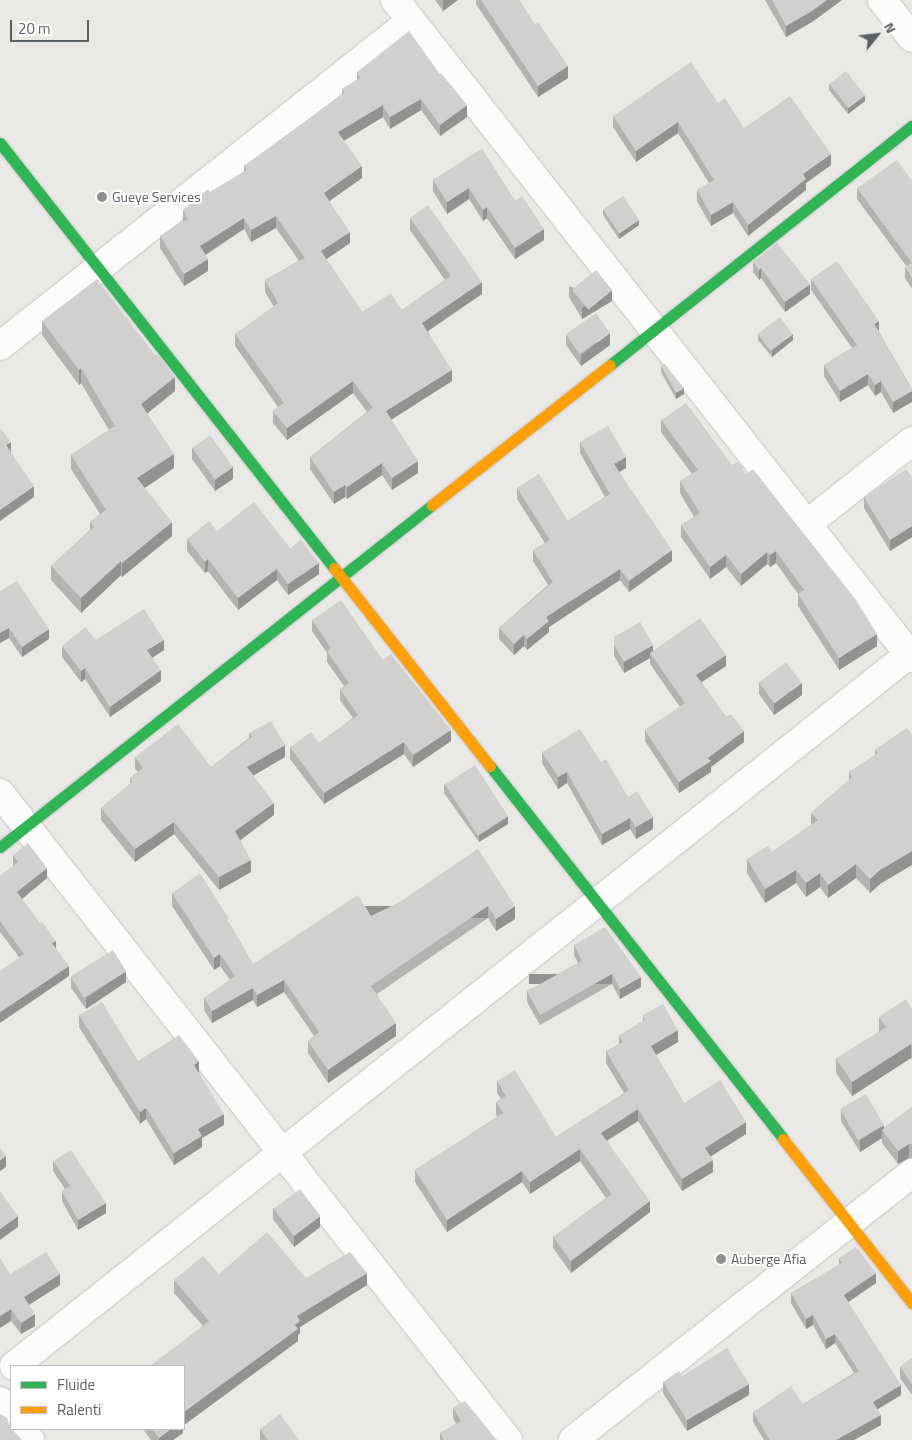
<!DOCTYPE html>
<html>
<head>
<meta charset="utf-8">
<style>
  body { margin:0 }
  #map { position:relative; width:912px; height:1440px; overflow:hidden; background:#ebe9e6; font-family:"Titillium Web",sans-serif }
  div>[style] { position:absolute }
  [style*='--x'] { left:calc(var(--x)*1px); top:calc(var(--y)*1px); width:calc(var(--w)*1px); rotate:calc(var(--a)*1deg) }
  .roads { filter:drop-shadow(0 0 1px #c5c6c6) drop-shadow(0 0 1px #c5c6c6) }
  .street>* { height:28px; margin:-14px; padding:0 14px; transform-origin:14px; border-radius:14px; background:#fcfcfb }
  .fast>* { height:11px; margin:-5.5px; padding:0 5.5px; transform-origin:5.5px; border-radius:5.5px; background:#30b455 }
  .slow>* { height:11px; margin:-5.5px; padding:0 5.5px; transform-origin:5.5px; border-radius:5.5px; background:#ff9f0a }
  .wall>* { inset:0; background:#b5b3b2 }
  .shaded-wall>* { inset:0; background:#939291; transform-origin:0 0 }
  .building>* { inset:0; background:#d2d0cf; transform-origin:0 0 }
  .dots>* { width:14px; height:14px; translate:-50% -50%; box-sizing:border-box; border:2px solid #fff; border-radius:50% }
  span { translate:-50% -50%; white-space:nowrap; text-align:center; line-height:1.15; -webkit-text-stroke:4px #fff; paint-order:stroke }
  .poi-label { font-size:14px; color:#5c6064 }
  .left { translate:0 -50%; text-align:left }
  .legend { position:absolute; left:10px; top:1365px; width:175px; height:65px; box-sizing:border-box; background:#fff; border:1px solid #bebfc1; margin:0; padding:6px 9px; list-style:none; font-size:15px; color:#5c6064 }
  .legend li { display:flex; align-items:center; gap:10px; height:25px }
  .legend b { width:25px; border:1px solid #bebfc1 }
  .north { position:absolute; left:852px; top:10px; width:50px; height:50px; -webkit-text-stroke:4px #fff; paint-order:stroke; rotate:61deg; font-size:14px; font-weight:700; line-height:20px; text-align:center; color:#5c6064 }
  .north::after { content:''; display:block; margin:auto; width:18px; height:22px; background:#5c6064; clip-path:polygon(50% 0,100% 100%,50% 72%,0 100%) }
  .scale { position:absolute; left:10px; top:20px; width:79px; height:22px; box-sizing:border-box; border:2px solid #5c6064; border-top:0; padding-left:6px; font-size:15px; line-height:18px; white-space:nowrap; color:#5c6064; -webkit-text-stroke:4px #fff; paint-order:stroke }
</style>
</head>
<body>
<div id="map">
  <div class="roads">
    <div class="street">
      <div style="--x:395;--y:0;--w:837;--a:51.84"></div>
      <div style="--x:882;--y:0;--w:48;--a:51.7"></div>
      <div style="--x:0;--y:346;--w:524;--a:-38.34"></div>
      <div style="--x:807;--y:524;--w:134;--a:-38.3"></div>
      <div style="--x:0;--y:793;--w:823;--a:51.86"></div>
      <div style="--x:14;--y:1366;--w:1147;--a:-38.49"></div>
      <div style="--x:0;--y:1401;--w:19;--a:54"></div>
      <div style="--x:22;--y:1429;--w:14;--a:54"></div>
      <div style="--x:573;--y:1440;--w:432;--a:-38.2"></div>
    </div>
    <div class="fast">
      <div style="--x:0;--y:143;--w:541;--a:51.84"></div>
      <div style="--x:610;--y:365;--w:385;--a:-38.4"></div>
      <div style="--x:490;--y:766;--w:474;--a:51.8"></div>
      <div style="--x:0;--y:847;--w:551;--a:-38.37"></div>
    </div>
    <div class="slow">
      <div style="--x:432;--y:505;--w:226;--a:-38.2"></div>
      <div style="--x:334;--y:568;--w:252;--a:51.8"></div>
      <div style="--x:783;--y:1139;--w:209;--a:51.8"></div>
    </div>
  </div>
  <div class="wall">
    <div style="clip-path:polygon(435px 0,458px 0,443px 11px)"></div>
    <div style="clip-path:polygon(476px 0,519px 0,568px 78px,538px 97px,476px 4px)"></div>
    <div style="clip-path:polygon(765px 0,842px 0,812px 22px,786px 37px)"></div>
    <div style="clip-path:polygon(357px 72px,467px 117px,440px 136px,421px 110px,390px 129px,383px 117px,344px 141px,362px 178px,329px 201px,350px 243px,326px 259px,362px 312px,402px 310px,445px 280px,410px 230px,410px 218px,482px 294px,428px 331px,452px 381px,391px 420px,418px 473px,392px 490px,382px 475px,347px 499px,345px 497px,334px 504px,310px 469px,310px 457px,367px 412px,353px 393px,287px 440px,273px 423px,273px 411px,278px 407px,235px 346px,235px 334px,274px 307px,265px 292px,265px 280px,299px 261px,276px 228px,251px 242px,244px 229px,206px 255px,208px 271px,184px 286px,160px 248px,160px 236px,183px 222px,183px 210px,210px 192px,244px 172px,244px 166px,342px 95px,342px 89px,357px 80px)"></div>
    <div style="clip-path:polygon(829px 84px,865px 101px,848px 114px,829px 90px)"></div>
    <div style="clip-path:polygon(718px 103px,744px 128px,831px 165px,806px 183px,806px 190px,748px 236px,733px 213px,711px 226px,697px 201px,697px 190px,709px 183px,678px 133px,636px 162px,613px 127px,613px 116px)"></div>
    <div style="clip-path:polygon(482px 149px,515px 201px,544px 240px,515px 259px,487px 218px,483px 221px,469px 199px,447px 214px,433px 191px,433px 180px)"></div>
    <div style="clip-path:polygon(912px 181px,912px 289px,905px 278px,905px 267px,907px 267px,857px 199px,857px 188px)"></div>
    <div style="clip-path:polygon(603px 209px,639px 225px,619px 239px,603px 215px)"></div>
    <div style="clip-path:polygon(753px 262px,810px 294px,785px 312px,761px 278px,759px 280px,753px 272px)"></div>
    <div style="clip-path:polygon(811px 279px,879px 332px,912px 389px,893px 413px,881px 392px,875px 396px,868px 385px,840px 402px,824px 376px,824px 365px,852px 348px,811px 290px)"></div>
    <div style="clip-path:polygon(569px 286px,612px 301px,582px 319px,569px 297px)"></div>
    <div style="clip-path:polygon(42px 321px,175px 391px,147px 414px,174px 468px,145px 488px,172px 536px,122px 577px,121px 575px,81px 613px,51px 580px,51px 566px,90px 530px,90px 522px,100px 514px,71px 469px,71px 455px,109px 430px,81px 383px,79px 385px,42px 335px)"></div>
    <div style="clip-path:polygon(566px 334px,610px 345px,581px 366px,566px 345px)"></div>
    <div style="clip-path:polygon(758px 334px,793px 340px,772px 357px,758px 340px)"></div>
    <div style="clip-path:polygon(661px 366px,684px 394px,676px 399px,661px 372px)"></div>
    <div style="clip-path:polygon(661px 420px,746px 474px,877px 646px,839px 670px,798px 606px,798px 594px,776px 563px,770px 567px,767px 564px,741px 586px,726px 567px,710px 579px,681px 537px,681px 525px,694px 517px,680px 493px,680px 481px,692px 474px,661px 432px)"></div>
    <div style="clip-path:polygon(580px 442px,626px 468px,619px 472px,672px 561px,629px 592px,620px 580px,549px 627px,549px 632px,527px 650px,524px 646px,514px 655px,499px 639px,499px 628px,548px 585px,533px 561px,533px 550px,545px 543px,517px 499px,517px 488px,568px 521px,605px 497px,580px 453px)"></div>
    <div style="clip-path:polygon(192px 448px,233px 479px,215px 491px,192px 459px)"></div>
    <div style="clip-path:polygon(912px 477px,912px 537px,890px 551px,864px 508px,864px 497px)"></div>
    <div style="clip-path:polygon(217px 531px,290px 548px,319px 574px,288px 595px,277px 580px,238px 610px,208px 571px,205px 573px,187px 551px,187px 539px)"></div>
    <div style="clip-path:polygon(0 591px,49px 639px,22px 657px,9px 638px,0 643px)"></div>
    <div style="clip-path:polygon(312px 620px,383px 660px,451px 741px,413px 767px,404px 754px,324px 804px,290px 759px,290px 747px,319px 743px,353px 718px,340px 700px,340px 689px,344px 686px,327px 662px,327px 653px,312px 631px)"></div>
    <div style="clip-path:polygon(614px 637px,653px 650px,726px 666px,701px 682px,744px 742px,711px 767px,711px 772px,679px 793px,645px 741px,645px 730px,680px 707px,650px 664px,650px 658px,624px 673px,614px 656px)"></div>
    <div style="clip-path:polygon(62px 646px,164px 650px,152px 658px,161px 681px,110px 717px,85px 679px,81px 682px,62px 657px)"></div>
    <div style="clip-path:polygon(759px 682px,802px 695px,774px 715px,759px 694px)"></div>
    <div style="clip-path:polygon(907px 728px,880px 884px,870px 893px,856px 878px,828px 898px,820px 887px,806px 897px,796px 883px,765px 903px,747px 873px,747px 859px,772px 852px,811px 825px,811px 813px,849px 780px,849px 772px,875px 755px,875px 750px)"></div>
    <div style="clip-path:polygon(249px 733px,285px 757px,253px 776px,274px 815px,240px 840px,251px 872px,219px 890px,174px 834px,135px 862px,101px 820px,101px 808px,130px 784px,130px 778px,138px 772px,135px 769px,135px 757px,211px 767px,249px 738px)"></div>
    <div style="clip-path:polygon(542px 752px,601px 762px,653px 829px,636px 839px,630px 829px,602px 845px,567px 783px,558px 789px,542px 763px)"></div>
    <div style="clip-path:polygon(444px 784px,508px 824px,479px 842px,444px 793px)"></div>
    <div style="clip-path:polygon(478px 849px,515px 919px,496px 931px,488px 918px,377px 994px,396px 1036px,328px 1083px,308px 1053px,308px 1041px,314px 1036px,284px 992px,257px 1007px,253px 1000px,212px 1023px,204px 1010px,204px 998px,230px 980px,220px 966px,214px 970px,172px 906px,172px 893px,229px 923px,253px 964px,371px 916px,402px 901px)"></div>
    <div style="clip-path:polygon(13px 855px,47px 878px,22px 899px,56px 948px,69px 976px,19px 957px,0 932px,0 876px,13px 866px)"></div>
    <div style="clip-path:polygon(574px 945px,641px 987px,620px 999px,612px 984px,540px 1025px,527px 1002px,527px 991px,578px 963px,574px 955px)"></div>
    <div style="clip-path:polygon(71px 977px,126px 982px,86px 1009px,71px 988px)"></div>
    <div style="clip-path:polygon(912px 1009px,912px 1059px,911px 1058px,852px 1096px,836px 1073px,836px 1059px,879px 1032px,879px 1017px)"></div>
    <div style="clip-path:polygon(79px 1015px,138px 1061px,199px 1073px,224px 1125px,202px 1138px,202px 1147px,174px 1165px,146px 1119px,140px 1124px,79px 1027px)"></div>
    <div style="clip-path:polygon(643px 1015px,678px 1042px,656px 1055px,684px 1103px,746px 1134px,711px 1156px,713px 1172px,682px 1191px,638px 1121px,607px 1141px,650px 1212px,571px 1273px,553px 1248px,553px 1237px,606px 1198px,580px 1161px,530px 1194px,522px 1182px,447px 1232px,415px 1182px,415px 1170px,497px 1117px,496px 1114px,496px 1102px,501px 1099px,497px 1093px,497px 1081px,556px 1137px,624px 1093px,606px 1063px,606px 1051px,619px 1044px,619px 1036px,643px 1021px)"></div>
    <div style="clip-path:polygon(912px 1107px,912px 1158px,909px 1158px,898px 1164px,882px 1143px,882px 1138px,860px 1152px,841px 1121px,841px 1110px,884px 1128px)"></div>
    <div style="clip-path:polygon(53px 1161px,106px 1213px,78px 1230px,62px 1201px,62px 1191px,65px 1189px,53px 1171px)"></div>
    <div style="clip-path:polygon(273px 1208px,320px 1227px,294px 1247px,273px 1219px)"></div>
    <div style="clip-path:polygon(839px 1258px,876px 1283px,848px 1302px,901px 1395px,877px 1409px,881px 1425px,854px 1440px,764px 1440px,753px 1422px,753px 1412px,803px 1404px,854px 1373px,835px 1343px,826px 1349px,813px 1325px,806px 1329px,791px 1303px,791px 1293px,839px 1265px)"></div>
    <div style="clip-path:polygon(10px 1274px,60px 1285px,29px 1305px,35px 1326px,21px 1334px,11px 1321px)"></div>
    <div style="clip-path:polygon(219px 1274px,306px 1278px,367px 1285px,300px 1327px,300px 1333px,298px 1335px,298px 1341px,184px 1425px,184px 1366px,203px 1326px,174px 1293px,174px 1280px)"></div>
    <div style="clip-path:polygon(912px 1358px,912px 1395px,900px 1378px,900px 1367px)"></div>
    <div style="clip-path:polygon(682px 1376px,749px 1395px,687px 1431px,663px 1393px,663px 1382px)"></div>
    <div style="clip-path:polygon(453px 1408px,497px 1440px,440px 1440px,440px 1433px,456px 1424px,453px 1418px)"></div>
    <div style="clip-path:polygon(143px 1429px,183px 1429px,183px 1433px,173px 1440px,151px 1440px)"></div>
    <div style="clip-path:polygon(260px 1429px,299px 1440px,260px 1440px)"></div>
  </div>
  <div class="shaded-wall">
    <div style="clip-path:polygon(443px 0,458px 0,443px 11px)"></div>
    <div style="clip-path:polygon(827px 0,842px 0,812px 22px,786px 37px,786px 26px)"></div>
    <div style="clip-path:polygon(568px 66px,568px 78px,538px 97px,538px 86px)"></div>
    <div style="clip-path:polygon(865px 95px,865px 101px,848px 114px,848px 108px)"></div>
    <div style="clip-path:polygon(421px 99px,421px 110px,390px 129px,390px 117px)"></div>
    <div style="clip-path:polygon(383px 105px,383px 117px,338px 144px,338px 132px)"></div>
    <div style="clip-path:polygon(467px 105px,467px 117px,440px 136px,440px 125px)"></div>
    <div style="clip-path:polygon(678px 122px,678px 133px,636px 162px,636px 151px)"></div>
    <div style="clip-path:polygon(831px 154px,831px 165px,806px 183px,806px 190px,748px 236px,748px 225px,803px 174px)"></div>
    <div style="clip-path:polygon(362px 166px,362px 178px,324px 205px,324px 193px)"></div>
    <div style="clip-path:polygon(469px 188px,469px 199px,447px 214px,447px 202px)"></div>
    <div style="clip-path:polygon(733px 202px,733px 213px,711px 226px,711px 215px)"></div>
    <div style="clip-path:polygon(487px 207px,487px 218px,483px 221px,483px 210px)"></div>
    <div style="clip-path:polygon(276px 216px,276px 228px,251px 242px,251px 230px)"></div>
    <div style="clip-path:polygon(244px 218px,244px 229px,200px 258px,200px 246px)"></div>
    <div style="clip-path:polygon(639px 220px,639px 225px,619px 239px,619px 233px)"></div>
    <div style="clip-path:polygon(544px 229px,544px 240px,515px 259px,515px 248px)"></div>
    <div style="clip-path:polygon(350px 232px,350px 243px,321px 263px,321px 251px)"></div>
    <div style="clip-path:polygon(208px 259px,208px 271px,184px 286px,184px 274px)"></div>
    <div style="clip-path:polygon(761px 268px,761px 278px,759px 280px,759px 270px)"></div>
    <div style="clip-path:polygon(482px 282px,482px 294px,422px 335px,422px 323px)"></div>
    <div style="clip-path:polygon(810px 284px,810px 294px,785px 312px,785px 302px)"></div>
    <div style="clip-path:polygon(612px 290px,612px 301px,582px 319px,582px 308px)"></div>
    <div style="clip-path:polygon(879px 321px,879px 332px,874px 324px)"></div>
    <div style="clip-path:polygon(610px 333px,610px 345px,581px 366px,581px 355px)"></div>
    <div style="clip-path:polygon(793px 334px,793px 340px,772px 357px,772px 351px)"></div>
    <div style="clip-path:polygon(81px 368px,81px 383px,79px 385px,79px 370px)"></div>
    <div style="clip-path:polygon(452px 370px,452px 381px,386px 423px,386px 411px)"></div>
    <div style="clip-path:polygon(868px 374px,868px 385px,840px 402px,840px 391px)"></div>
    <div style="clip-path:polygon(175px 377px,175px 391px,141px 418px,141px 404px)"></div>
    <div style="clip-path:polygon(353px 381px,353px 393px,287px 440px,287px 428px)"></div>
    <div style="clip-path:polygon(881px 381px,881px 392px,875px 396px,875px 385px)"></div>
    <div style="clip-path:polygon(684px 388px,684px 394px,676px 399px,676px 393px)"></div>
    <div style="clip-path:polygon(912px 391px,912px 402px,893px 413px,893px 402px)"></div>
    <div style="clip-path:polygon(11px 442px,11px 453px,6px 445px)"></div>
    <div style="clip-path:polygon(174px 454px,174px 468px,137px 493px,137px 478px)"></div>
    <div style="clip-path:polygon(626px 457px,626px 468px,614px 475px,614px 464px)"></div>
    <div style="clip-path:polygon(418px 461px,418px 473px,392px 490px,392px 478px)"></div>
    <div style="clip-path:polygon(382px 463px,382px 475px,347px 499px,347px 487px)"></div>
    <div style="clip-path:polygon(233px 467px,233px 479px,215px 491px,215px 480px)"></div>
    <div style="clip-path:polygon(345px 485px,345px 497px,334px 504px,334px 492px)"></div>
    <div style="clip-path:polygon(34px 486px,34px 497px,0 521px,0 510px)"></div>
    <div style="clip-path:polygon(172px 522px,172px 536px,122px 577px,122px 563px)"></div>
    <div style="clip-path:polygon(912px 526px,912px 537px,890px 551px,890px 540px)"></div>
    <div style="clip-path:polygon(672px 550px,672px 561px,629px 592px,629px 581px)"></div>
    <div style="clip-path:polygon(776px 551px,776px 563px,770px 567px,770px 555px)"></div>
    <div style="clip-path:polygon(767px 552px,767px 564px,741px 586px,741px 574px)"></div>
    <div style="clip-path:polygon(726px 555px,726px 567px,710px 579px,710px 567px)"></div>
    <div style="clip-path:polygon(208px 559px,208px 571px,205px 573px,205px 562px)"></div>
    <div style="clip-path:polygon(121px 561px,121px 575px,81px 613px,81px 598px)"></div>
    <div style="clip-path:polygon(319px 563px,319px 574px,288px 595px,288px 584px)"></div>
    <div style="clip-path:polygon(277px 569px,277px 580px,238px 610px,238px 598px)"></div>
    <div style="clip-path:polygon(620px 569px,620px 580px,549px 627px,549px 632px,527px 650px,527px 639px,546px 617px)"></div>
    <div style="clip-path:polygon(9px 628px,9px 638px,0 643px,0 633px)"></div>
    <div style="clip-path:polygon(49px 629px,49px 639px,22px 657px,22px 647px)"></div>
    <div style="clip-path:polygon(877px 634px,877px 646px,839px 670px,839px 658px)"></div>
    <div style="clip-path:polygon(524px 635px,524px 646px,514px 655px,514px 644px)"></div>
    <div style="clip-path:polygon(164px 640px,164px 650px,147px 661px,147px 650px)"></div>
    <div style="clip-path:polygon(653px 645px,653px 656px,650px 653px,650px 658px,624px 673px,624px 662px)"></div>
    <div style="clip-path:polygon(726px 655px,726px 666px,696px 686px,696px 675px)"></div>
    <div style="clip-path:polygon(85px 668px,85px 679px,81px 682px,81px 671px)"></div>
    <div style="clip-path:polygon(161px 670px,161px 681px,110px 717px,110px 707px)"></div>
    <div style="clip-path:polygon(802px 683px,802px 695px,774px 715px,774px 704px)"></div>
    <div style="clip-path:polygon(451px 730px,451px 741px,413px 767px,413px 755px)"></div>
    <div style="clip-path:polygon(744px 731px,744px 742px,711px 767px,711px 772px,679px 793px,679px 782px,708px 758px)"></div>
    <div style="clip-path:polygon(404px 742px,404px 754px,324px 804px,324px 793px)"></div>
    <div style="clip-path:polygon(285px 745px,285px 757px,247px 779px,247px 767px)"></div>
    <div style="clip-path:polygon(567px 772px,567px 783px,558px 789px,558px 777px)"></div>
    <div style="clip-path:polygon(274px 803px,274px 815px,235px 844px,235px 831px)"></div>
    <div style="clip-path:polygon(508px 816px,508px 824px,479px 842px,479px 834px)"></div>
    <div style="clip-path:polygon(653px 817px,653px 829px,636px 839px,636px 827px)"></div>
    <div style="clip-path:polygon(630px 818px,630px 829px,602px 845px,602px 834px)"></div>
    <div style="clip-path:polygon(174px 822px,174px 834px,135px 862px,135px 849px)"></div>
    <div style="clip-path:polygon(912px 851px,912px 865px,880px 884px,870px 893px,870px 879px,880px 870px)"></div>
    <div style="clip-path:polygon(251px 860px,251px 872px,219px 890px,219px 877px)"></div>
    <div style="clip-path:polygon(856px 864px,856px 878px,828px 898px,828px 885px)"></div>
    <div style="clip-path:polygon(47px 868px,47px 878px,17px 903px,17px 892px)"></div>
    <div style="clip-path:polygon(796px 870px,796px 883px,765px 903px,765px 889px)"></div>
    <div style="clip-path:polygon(820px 873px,820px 887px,806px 897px,806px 883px)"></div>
    <div style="left:488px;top:906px;width:12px;height:142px;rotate:90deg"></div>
    <div style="clip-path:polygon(515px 906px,515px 919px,496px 931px,496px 919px)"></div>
    <div style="clip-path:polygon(56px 941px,56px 951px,52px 943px)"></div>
    <div style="clip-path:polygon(220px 954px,220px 966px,214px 970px,214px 958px)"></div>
    <div style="clip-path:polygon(69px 966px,69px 976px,0 1023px,0 1012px)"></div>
    <div style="clip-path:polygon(126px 971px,126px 982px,86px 1009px,86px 998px)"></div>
    <div style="left:612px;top:974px;width:10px;height:83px;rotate:90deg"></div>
    <div style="clip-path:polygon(641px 977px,641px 987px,620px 999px,620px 989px)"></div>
    <div style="clip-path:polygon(284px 980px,284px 992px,257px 1007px,257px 995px)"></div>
    <div style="clip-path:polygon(253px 988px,253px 1000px,212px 1023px,212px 1011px)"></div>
    <div style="clip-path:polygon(396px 1023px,396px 1036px,328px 1083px,328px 1070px)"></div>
    <div style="clip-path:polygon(678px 1030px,678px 1042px,651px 1058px,651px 1046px)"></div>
    <div style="clip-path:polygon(911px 1044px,911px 1058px,852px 1096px,852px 1082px)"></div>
    <div style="clip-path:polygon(199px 1061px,199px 1073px,194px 1076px,194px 1065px)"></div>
    <div style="clip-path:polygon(146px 1108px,146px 1119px,140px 1124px,140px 1112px)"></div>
    <div style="clip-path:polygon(638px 1109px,638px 1121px,601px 1144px,601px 1133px)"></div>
    <div style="clip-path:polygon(224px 1114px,224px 1125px,202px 1138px,202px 1147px,174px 1165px,174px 1153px,198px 1129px)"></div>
    <div style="clip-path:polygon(746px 1122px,746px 1134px,705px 1160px,705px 1148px)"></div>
    <div style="clip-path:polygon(884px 1125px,884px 1133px,882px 1130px,882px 1138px,860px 1152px,860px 1140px)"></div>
    <div style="clip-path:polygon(909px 1144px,909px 1158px,898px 1164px,898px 1151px)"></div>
    <div style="clip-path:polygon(580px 1149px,580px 1161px,530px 1194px,530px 1182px)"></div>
    <div style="clip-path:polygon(6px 1156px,6px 1167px,0 1171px,0 1160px)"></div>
    <div style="clip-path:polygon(713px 1160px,713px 1172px,682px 1191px,682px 1179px)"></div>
    <div style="clip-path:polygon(522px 1171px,522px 1182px,447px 1232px,447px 1220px)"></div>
    <div style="clip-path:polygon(650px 1201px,650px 1212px,571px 1273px,571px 1261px)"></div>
    <div style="clip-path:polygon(106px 1203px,106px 1213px,78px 1230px,78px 1220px)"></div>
    <div style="clip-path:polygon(18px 1216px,18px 1227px,0 1240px,0 1229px)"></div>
    <div style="clip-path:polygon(320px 1216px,320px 1227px,294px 1247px,294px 1235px)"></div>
    <div style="clip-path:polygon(367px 1273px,367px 1285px,300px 1327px,300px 1333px,298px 1335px,298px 1341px,184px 1425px,184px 1412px,295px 1325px,297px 1316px)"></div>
    <div style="clip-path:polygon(876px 1273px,876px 1283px,844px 1305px,844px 1295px)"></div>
    <div style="clip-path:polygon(60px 1274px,60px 1285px,24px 1308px,24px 1297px)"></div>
    <div style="clip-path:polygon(11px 1309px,11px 1321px,0 1328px,0 1316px)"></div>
    <div style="clip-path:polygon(35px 1314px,35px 1326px,21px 1334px,21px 1323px)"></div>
    <div style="clip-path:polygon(813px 1315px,813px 1325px,806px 1329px,806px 1319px)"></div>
    <div style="clip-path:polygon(835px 1334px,835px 1343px,826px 1349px,826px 1339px)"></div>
    <div style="clip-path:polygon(749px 1384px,749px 1395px,687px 1431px,687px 1420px)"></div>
    <div style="clip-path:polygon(901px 1385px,901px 1395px,873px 1412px,873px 1402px)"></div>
    <div style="clip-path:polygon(881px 1415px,881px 1425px,854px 1440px,836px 1440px)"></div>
    <div style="clip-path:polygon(171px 1429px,183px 1429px,183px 1433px,173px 1440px,159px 1440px,159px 1438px)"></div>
  </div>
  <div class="building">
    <div style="clip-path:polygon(481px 0,519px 0,535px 24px,538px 22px,568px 66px,538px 86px)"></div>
    <div style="clip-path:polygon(772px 0,827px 0,812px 11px,786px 26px)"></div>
    <div style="clip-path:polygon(409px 31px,440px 74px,441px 73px,467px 105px,440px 125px,421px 99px,390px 117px,383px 105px,338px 132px,362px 166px,324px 193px,350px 232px,321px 251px,362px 312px,391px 293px,402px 310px,451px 276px,410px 218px,428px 205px,482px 282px,422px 323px,452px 370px,386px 411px,418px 461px,392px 478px,382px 463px,347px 487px,345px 485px,334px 492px,310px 457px,373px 408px,353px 381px,287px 428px,273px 411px,284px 403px,235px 334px,278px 303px,265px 280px,305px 258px,276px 216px,251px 230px,244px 218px,200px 246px,208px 259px,184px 274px,160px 236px,188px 219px,183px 210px,208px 189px,210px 192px,247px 170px,244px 166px,344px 93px,342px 89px,360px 78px,357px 72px)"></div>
    <div style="clip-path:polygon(691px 62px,718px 103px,725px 98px,744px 128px,790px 96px,831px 154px,803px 174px,806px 179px,748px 225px,733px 202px,711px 215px,697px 190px,714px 180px,678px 122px,636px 151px,613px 116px)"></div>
    <div style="left:846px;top:71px;width:31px;height:21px;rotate:52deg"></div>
    <div style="clip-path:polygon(482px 149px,515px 201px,522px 196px,544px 229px,515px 248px,487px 207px,483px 210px,469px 188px,447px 202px,433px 180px)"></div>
    <div style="clip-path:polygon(897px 160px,912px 181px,912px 278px,905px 267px,912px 263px,857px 188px)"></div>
    <div style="left:623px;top:196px;width:29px;height:24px;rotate:56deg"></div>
    <div style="clip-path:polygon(777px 243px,810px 284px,785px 302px,761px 268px,759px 270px,753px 262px)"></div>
    <div style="clip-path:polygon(837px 261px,879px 321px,874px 324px,912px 389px,912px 391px,893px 402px,881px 381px,875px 385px,868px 374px,840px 391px,824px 365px,857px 345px,811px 279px)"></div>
    <div style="left:596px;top:270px;width:26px;height:31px;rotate:51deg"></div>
    <div style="clip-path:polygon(97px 279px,155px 355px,157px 354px,175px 377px,141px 404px,174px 454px,137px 478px,172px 522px,122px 563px,121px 561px,81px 598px,51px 566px,94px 527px,90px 522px,106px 510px,71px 455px,115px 426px,81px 368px,79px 370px,42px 321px)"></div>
    <div style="left:596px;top:313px;width:24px;height:37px;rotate:55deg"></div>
    <div style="left:780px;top:317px;width:21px;height:28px;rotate:53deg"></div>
    <div style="clip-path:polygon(665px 364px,684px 388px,676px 393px,661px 366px)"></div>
    <div style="clip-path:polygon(686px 403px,732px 465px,738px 462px,746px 474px,753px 469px,856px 600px,877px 634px,839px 658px,798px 594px,804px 590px,776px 551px,770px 555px,767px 552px,741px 574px,726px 555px,710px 567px,681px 525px,700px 513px,680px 481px,698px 470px,661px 420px)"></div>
    <div style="clip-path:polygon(608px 426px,626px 457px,614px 464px,672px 550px,629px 581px,620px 569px,546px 617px,549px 621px,527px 639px,524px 635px,514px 644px,499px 628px,553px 582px,533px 550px,550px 540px,517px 488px,539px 474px,568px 521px,610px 494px,580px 442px)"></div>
    <div style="clip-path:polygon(0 428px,11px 442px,6px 445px,34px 486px,0 510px)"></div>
    <div style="left:210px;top:435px;width:39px;height:22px;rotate:54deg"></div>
    <div style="clip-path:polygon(906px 469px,912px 477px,912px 526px,890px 540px,864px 497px)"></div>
    <div style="clip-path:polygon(254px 502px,290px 548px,301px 540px,319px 563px,288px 584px,277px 569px,238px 598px,208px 559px,205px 562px,187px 539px,209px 521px,217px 531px)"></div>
    <div style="clip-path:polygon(17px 581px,49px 629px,22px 647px,9px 628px,0 633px,0 591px)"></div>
    <div style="clip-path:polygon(341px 600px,383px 660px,391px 654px,451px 730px,413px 755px,404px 742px,324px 793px,290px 747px,311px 732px,319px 743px,358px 715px,340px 689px,349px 683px,327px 651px,331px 648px,312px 620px)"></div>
    <div style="clip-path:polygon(144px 609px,164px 640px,147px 650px,161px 670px,110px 707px,85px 668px,81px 671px,62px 646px,85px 627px,96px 640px)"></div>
    <div style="clip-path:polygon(700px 618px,726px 655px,696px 675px,726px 717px,731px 714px,744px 731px,708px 758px,711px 761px,679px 782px,645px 730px,685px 703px,650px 653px)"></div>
    <div style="clip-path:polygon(640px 622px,653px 645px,624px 662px,614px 645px,614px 637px)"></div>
    <div style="left:786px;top:662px;width:26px;height:34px;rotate:53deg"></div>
    <div style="clip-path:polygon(271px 721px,285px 745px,247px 767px,274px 803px,235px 831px,251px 860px,219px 877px,174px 822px,135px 849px,101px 808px,132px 782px,130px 778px,143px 768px,135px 757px,178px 724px,211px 767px,252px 737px,249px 733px)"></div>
    <div style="clip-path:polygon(907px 728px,912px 735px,912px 851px,880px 870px,870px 879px,856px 864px,828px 885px,820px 873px,806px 883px,796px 870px,765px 889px,747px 859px,768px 846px,772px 852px,818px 820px,811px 813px,852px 777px,849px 772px,878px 753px,875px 750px)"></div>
    <div style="clip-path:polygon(580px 729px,601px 762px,606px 759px,628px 797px,637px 791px,653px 817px,636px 827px,630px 818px,602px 834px,567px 772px,558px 777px,542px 752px)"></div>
    <div style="left:475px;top:765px;width:61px;height:36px;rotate:57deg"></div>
    <div style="clip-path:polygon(28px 843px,47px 868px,17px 892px,40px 923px,42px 922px,56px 941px,52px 943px,69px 966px,0 1012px,0 971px,24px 954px,0 921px,0 876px,18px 862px,13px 855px)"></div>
    <div style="clip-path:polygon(478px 849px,515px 906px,496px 919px,488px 906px,371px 986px,396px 1023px,328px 1070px,308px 1041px,319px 1032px,284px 980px,257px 995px,253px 988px,212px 1011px,204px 998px,235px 976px,220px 954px,214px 958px,172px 893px,200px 873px,229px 919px,227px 920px,253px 964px,358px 895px,371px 916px,402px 901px)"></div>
    <div style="clip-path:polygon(605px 927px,641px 977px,620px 989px,612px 974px,540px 1015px,527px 991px,582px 961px,574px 945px)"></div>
    <div style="left:113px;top:950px;width:25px;height:50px;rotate:58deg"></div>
    <div style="clip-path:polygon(906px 999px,912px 1009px,912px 1045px,911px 1044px,852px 1082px,836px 1059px,886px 1027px,879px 1017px)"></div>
    <div style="clip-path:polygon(102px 1002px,138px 1061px,179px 1035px,199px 1061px,194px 1065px,224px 1114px,198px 1129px,202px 1136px,174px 1153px,146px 1108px,140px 1112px,79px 1015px)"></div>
    <div style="clip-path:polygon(663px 1004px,678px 1030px,651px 1046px,684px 1103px,720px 1080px,746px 1122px,705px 1148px,713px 1160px,682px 1179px,638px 1109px,601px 1133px,650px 1201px,571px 1261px,553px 1237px,612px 1194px,580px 1149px,530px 1182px,522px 1171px,447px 1220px,415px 1170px,503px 1113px,496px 1102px,506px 1096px,497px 1081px,515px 1070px,556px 1137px,629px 1090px,606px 1051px,623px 1042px,619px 1036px,645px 1020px,643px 1015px)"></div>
    <div style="left:866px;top:1094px;width:36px;height:30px;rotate:60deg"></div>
    <div style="clip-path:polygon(912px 1107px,912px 1144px,909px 1144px,898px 1151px,882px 1130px)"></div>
    <div style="clip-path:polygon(0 1147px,6px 1156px,0 1160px)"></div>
    <div style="clip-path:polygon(71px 1150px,106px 1203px,78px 1220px,62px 1191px,70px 1186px,53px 1161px)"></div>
    <div style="left:300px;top:1189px;width:34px;height:33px;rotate:53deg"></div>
    <div style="clip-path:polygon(0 1191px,18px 1216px,0 1229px)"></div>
    <div style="clip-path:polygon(267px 1232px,306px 1278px,350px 1252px,367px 1273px,297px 1316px,300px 1321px,295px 1325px,298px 1329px,184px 1412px,184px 1366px,150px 1366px,209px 1321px,174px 1280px,203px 1256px,219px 1274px)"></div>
    <div style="clip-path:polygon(856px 1247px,876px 1273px,844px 1295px,901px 1385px,873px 1402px,881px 1415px,836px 1440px,770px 1440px,753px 1412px,791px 1386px,803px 1404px,859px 1371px,835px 1334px,826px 1339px,813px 1315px,806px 1319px,791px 1293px,842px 1263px,839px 1258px)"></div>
    <div style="clip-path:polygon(46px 1252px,60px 1274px,24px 1297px,35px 1314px,21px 1323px,11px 1309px,0 1316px,0 1258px,10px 1274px)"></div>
    <div style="clip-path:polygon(727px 1348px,749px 1384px,687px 1420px,663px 1382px,679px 1371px,682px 1376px)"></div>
    <div style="clip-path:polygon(912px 1358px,912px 1384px,900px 1367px)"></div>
    <div style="clip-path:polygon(465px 1401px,496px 1439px,497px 1440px,444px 1440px,440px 1433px,461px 1421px,453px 1408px)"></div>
    <div style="clip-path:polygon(1px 1414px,7px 1418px,11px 1429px,12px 1429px,22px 1440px,0 1440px,0 1415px)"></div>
    <div style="clip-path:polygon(280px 1414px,299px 1440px,268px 1440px,260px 1429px)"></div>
    <div style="clip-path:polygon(152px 1429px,171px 1429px,159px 1438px)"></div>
  </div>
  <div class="dots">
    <div style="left:102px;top:197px;background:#8e9092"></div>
    <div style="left:721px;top:1259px;background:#8e9092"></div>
  </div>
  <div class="poi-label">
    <span class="left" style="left:112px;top:197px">Gueye Services</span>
    <span class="left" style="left:731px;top:1259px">Auberge Afia</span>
  </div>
  <ul class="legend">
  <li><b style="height:6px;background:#30b455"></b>Fluide</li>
  <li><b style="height:6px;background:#ff9f0a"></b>Ralenti</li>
  </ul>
  <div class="north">N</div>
  <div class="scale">20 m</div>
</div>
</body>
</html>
